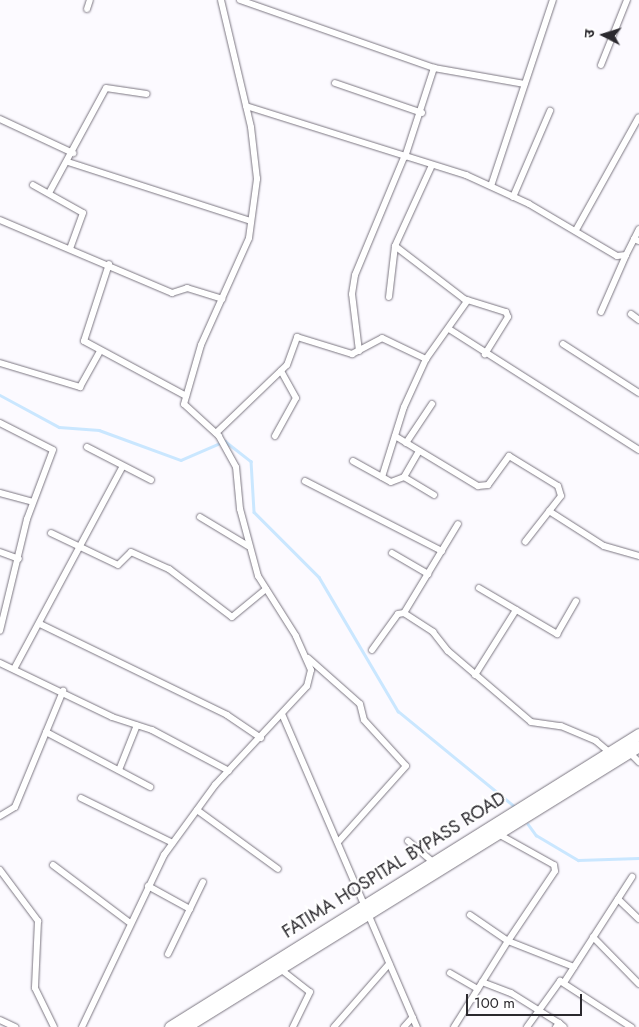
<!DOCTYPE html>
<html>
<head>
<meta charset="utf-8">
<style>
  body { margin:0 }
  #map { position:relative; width:639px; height:1027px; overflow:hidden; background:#fcfaff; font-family:Jost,"Noto Sans Devanagari",sans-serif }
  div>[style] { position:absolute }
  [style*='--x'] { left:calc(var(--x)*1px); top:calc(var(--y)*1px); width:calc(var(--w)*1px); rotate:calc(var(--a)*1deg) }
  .stream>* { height:2.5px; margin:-1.25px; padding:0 1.25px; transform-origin:1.25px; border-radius:1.25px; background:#cae7ff }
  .roads { filter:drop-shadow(0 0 1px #7b7681) drop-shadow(0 0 1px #7b7681) }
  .street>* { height:6px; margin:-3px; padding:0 3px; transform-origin:3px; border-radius:3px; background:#fff }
  .highway>* { height:11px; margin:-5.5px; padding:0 5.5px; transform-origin:5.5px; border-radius:5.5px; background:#fff }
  span { translate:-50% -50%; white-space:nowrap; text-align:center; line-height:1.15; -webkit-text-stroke:4px #fff; paint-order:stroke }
  .street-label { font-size:18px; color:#2b292e }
  .north { position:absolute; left:579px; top:10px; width:50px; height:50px; -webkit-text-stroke:4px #fff; paint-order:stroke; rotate:275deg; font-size:14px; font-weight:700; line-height:20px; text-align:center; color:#2b292e }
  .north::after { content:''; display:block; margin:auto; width:18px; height:22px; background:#2b292e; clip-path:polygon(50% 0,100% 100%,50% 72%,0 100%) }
  .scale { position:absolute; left:466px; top:994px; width:116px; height:22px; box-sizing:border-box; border:2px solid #2b292e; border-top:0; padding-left:6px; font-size:15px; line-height:18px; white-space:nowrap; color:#2b292e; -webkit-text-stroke:4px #fff; paint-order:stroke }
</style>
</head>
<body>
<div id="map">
  <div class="stream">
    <div style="--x:0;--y:395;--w:67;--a:28.5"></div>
    <div style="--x:59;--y:427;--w:40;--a:4.3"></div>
    <div style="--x:99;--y:430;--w:87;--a:20.1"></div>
    <div style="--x:181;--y:460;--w:48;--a:-23.4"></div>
    <div style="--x:225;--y:441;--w:33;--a:38"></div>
    <div style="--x:251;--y:461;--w:51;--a:86.6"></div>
    <div style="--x:254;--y:512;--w:92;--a:45"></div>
    <div style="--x:319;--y:577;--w:156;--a:59.5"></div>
    <div style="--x:398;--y:711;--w:150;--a:39.3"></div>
    <div style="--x:528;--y:824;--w:14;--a:54"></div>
    <div style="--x:536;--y:835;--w:49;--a:30.8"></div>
    <div style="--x:578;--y:860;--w:61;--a:-1.9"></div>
  </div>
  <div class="roads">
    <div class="street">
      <div style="--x:240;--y:0;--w:206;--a:19.3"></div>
      <div style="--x:434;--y:68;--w:92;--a:10"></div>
      <div style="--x:87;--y:9;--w:9;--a:-72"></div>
      <div style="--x:601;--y:65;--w:70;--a:-68.2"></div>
      <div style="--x:335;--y:83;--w:92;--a:19"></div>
      <div style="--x:246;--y:106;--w:231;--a:17.4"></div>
      <div style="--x:466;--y:175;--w:69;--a:24.7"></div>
      <div style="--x:529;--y:204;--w:102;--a:30.6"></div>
      <div style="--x:617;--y:256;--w:9;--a:-6"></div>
      <div style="--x:626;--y:255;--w:18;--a:-63"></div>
      <div style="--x:634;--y:239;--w:5;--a:22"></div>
      <div style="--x:0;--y:119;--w:81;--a:25"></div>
      <div style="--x:405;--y:157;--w:94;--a:-72"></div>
      <div style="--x:68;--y:162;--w:192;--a:17.9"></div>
      <div style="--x:33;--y:185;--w:57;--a:29.2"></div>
      <div style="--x:83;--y:213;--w:37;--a:110"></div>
      <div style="--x:491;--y:186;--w:196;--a:-71.6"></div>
      <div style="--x:49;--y:193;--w:119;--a:-61.5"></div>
      <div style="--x:106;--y:88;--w:41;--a:8.3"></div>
      <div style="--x:513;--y:197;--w:94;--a:-66.7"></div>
      <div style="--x:0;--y:220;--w:187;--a:23"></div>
      <div style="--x:172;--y:293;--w:16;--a:-18"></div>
      <div style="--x:187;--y:288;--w:37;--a:17"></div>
      <div style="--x:576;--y:230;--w:129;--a:-60.9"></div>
      <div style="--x:634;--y:239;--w:11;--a:-63"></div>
      <div style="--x:395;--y:246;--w:87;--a:37.5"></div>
      <div style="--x:464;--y:299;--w:44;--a:17.2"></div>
      <div style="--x:506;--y:312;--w:5;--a:68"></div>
      <div style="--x:508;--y:317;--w:44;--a:121.9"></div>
      <div style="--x:109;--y:264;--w:81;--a:108"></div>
      <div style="--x:84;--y:341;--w:116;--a:28.3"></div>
      <div style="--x:389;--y:297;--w:51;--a:-83.3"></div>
      <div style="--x:395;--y:246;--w:89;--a:-65.4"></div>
      <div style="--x:601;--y:312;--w:62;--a:-66.3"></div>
      <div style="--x:631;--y:314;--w:10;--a:37"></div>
      <div style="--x:449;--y:329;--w:225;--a:32.5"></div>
      <div style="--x:563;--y:344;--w:90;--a:32.8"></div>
      <div style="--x:359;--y:351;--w:57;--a:-97"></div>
      <div style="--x:352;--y:294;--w:19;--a:-81"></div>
      <div style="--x:355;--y:275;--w:128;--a:-67.4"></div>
      <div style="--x:0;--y:363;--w:84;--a:16.7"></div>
      <div style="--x:80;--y:387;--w:41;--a:-60.9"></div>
      <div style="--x:0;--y:423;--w:59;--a:27"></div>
      <div style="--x:53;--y:450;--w:74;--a:110.6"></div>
      <div style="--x:27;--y:519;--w:115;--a:103.6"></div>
      <div style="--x:216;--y:433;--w:98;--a:-43.8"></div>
      <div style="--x:287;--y:365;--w:30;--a:-70"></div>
      <div style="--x:297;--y:337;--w:58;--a:17.2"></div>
      <div style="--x:352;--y:354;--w:34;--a:-28"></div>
      <div style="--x:382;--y:338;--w:49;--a:25.5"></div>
      <div style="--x:275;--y:436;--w:43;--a:-61.1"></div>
      <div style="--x:296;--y:398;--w:31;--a:-119"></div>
      <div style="--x:395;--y:436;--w:97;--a:31.1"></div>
      <div style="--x:478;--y:486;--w:10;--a:-6"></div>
      <div style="--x:488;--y:485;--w:36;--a:-54"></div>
      <div style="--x:509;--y:456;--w:57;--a:31.5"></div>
      <div style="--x:558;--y:486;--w:10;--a:73"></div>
      <div style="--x:561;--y:496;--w:58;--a:128"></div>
      <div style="--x:406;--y:443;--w:47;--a:-56.3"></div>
      <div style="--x:87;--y:447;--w:72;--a:27.3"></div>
      <div style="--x:353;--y:461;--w:43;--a:28.9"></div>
      <div style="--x:391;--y:482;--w:14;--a:-21"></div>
      <div style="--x:404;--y:477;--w:35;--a:31"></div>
      <div style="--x:382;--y:477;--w:73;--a:-72.6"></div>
      <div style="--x:404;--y:407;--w:53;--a:-65.4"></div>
      <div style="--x:426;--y:359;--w:72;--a:-54.6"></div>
      <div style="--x:404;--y:477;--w:30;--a:-60"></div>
      <div style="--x:305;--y:481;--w:154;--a:27.1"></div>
      <div style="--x:0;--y:493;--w:34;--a:15"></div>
      <div style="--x:549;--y:511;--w:65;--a:32.5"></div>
      <div style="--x:604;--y:546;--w:36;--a:16"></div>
      <div style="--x:200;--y:517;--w:56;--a:31.1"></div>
      <div style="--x:51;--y:533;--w:74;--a:25.5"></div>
      <div style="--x:118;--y:565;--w:18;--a:-45"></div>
      <div style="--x:131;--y:552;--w:42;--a:24.1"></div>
      <div style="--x:169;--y:569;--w:79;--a:37.3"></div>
      <div style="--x:232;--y:617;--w:44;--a:-39.5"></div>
      <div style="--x:0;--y:552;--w:20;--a:20"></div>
      <div style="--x:392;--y:553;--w:42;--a:30.3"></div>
      <div style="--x:479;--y:588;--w:91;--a:30.5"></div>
      <div style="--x:557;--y:634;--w:38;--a:-60"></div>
      <div style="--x:404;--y:613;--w:104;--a:-58.8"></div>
      <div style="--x:40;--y:624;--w:208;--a:25.9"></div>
      <div style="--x:227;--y:715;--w:41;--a:34.1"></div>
      <div style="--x:372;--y:650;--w:44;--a:-54.2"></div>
      <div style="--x:398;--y:614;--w:6;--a:-9"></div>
      <div style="--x:404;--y:613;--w:35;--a:33"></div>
      <div style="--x:433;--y:632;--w:24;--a:52"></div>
      <div style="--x:448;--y:651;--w:109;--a:40.5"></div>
      <div style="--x:531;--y:722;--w:30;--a:8"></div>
      <div style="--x:561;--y:726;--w:38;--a:23"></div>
      <div style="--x:596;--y:741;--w:17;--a:40"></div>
      <div style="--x:308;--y:658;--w:69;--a:41.5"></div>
      <div style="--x:360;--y:704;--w:16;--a:76"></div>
      <div style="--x:364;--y:720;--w:62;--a:47.6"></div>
      <div style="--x:406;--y:766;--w:102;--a:131.8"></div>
      <div style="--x:0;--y:663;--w:124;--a:25.7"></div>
      <div style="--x:112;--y:717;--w:42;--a:18"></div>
      <div style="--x:152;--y:730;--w:87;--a:28"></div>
      <div style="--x:14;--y:669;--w:230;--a:-61.8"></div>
      <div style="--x:475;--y:675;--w:77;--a:-57.8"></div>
      <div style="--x:282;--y:714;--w:341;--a:66.7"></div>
      <div style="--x:46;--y:732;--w:118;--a:27.9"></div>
      <div style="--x:628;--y:751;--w:16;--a:45"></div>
      <div style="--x:119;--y:770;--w:48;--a:-68.2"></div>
      <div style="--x:81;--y:798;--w:102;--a:26.1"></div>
      <div style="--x:197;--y:810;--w:100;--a:36.1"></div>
      <div style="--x:0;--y:816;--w:17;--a:-31"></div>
      <div style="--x:15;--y:807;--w:126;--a:-67.5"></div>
      <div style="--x:408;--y:841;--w:31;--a:40"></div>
      <div style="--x:53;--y:865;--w:95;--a:36.9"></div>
      <div style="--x:0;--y:870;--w:64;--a:53.3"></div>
      <div style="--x:38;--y:921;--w:67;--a:92.6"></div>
      <div style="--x:35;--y:988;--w:43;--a:64"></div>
      <div style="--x:148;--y:886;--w:48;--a:28.7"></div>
      <div style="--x:618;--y:899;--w:29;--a:44"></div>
      <div style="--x:470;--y:915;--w:46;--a:34.4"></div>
      <div style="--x:508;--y:941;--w:84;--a:-56.1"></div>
      <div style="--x:555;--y:871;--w:6;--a:-99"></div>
      <div style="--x:554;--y:865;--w:64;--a:-151"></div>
      <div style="--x:593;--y:937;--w:66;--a:45.6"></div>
      <div style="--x:168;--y:954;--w:80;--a:-64.1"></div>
      <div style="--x:279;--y:968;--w:39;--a:38"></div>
      <div style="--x:310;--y:992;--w:39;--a:116"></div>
      <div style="--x:450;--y:973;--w:32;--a:30"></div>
      <div style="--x:565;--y:981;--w:124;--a:-57.2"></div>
      <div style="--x:482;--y:982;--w:31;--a:21"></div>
      <div style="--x:511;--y:993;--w:57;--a:32"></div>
      <div style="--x:0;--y:1020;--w:17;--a:25"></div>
      <div style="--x:82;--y:1027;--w:191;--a:-64.5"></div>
      <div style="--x:164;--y:855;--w:87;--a:-53.9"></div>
      <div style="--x:215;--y:785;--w:135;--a:-47.1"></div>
      <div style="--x:307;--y:686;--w:16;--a:-76"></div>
      <div style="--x:311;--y:670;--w:37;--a:-114"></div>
      <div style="--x:296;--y:636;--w:71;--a:-122.3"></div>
      <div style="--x:258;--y:576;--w:69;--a:-105"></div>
      <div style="--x:240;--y:509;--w:42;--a:-95.4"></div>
      <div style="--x:236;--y:467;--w:35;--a:-119"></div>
      <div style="--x:219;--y:436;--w:47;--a:-137.6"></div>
      <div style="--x:184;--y:404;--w:61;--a:-73.9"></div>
      <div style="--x:201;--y:345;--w:117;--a:-65.8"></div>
      <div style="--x:249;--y:238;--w:60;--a:-82.3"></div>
      <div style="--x:257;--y:179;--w:52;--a:-96.6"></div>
      <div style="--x:251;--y:127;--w:130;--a:-103.3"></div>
      <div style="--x:334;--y:1027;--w:84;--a:-48.9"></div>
      <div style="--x:404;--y:1027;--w:13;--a:-48"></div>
      <div style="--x:454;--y:1027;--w:102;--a:-57.9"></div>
      <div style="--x:508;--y:941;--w:71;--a:21.5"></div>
      <div style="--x:527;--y:1027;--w:57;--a:-54.3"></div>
      <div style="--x:560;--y:981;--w:85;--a:32.9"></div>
      <div style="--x:556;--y:1027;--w:5;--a:-53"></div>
      <div style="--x:559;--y:1023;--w:6;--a:39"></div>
    </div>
    <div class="highway">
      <div style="--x:170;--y:1027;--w:553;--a:-31.99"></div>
      <div style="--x:185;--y:1027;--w:534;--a:-31.76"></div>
    </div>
  </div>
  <div class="street-label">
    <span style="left:394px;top:865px;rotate:-32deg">FATIMA HOSPITAL BYPASS ROAD</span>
  </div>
  <div class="north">उ</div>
  <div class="scale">100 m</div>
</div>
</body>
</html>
